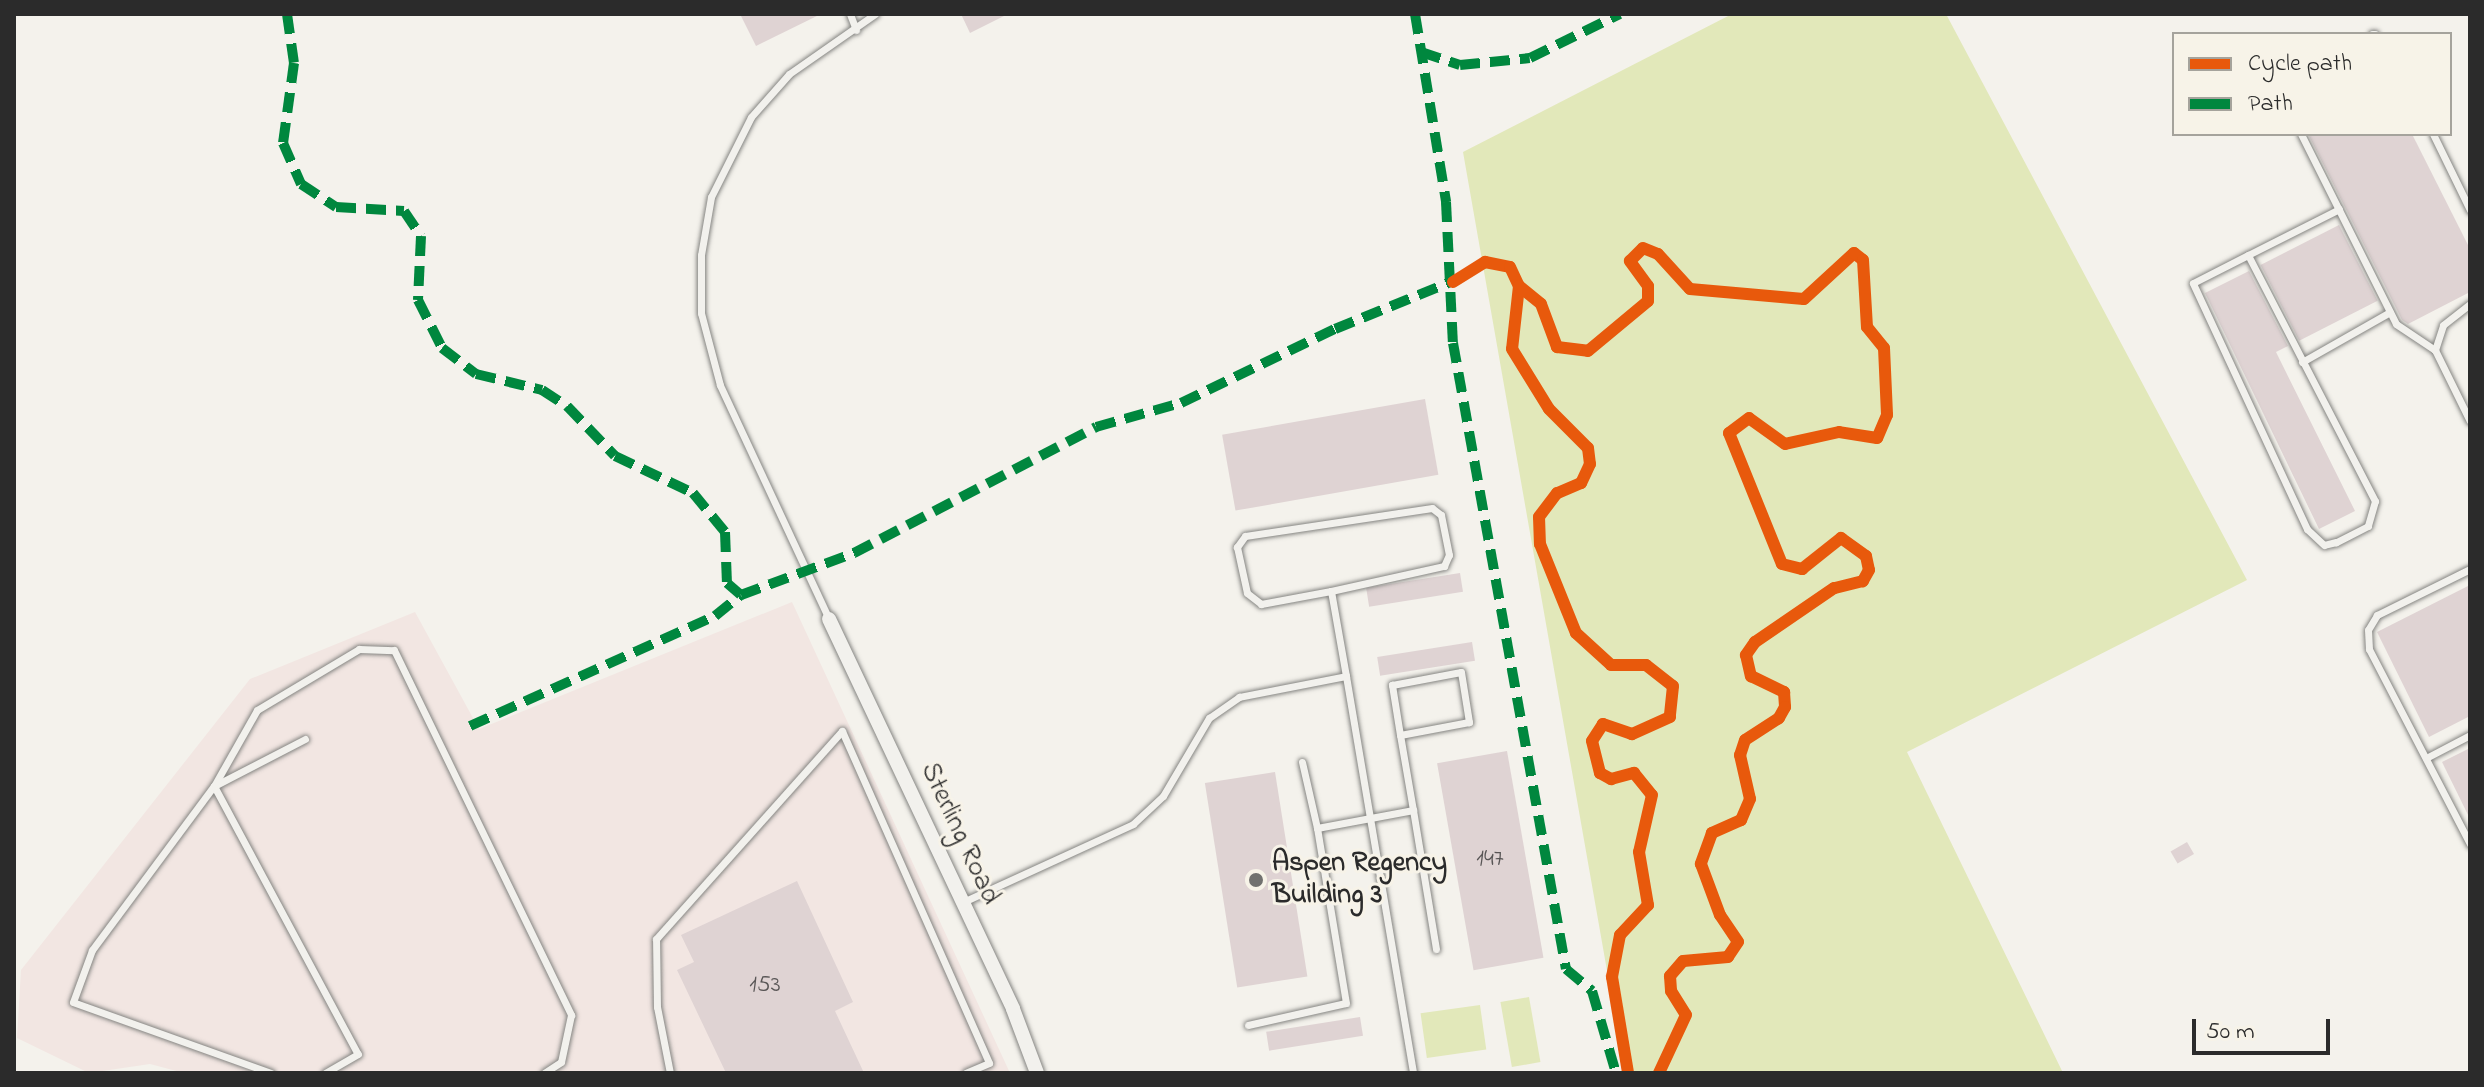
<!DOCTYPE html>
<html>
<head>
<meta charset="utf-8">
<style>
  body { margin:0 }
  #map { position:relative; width:2484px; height:1087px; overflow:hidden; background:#f4f2ec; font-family:"Indie Flower",sans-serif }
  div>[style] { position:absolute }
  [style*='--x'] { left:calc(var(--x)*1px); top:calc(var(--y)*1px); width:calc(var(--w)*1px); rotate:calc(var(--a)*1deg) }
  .built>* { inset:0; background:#f2e6e2 }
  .green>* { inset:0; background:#e2e8ba; transform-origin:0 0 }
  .building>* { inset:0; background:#dfd3d3; transform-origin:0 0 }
  .roads { filter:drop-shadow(0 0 2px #858582) drop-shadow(0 0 2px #858582) }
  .lane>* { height:7px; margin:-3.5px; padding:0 3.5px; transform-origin:3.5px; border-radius:3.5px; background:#f2f1ed }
  .street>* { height:14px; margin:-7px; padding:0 7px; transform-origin:7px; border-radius:7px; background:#f2f1ed }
  .quiet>* { height:10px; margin-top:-5px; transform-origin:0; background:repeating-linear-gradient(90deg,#00873e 0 20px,transparent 0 30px) }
  .cycleway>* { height:12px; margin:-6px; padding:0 6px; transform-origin:6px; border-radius:6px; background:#e8590c }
  .dots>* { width:22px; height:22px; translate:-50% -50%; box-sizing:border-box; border:4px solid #f7f3e8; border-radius:50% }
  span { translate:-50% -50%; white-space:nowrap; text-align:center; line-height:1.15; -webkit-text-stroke:6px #f7f3e8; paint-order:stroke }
  .number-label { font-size:24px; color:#585555 }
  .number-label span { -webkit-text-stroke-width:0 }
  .street-label { font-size:28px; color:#2b2b2b }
  .poi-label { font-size:28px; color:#2b2b2b; font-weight:700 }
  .left { translate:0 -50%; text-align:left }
  .frame { position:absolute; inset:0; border:16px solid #2b2b2b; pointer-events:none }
  .legend { position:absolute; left:2172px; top:32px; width:280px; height:104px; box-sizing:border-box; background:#f7f3e8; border:2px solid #a5a39c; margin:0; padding:10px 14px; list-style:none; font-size:24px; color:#2b2b2b }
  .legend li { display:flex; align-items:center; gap:16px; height:40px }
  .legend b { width:40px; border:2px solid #a5a39c }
  .scale { position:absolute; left:2192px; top:1019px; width:138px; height:36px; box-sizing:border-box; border:4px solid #2b2b2b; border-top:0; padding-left:10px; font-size:24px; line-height:28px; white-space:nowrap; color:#2b2b2b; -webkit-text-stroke:6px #f7f3e8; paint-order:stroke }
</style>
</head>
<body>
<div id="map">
  <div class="built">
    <div style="clip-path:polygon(792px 602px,1010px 1073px,184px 1073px,150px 1064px,89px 1073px,17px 1038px,21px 970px,250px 679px,415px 612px,479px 729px)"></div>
  </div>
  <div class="green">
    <div style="clip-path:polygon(1732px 14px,1946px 14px,2247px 580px,1907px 752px,2063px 1073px,1625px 1073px,1463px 152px)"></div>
    <div style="left:1529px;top:997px;width:66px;height:29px;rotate:80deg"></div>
    <div style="left:1480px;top:1005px;width:45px;height:60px;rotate:82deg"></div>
  </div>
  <div class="building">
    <div style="clip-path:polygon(740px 14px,821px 14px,756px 46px)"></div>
    <div style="clip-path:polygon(961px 14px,1008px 14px,970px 33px)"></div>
    <div style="clip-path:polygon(2308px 134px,2412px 134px,2470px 249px,2470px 292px,2408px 324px,2402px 320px)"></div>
    <div style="left:2339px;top:225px;width:85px;height:88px;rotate:63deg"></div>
    <div style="clip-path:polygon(2249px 271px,2288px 346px,2276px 352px,2355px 511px,2319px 529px,2205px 293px)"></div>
    <div style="left:1425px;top:399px;width:77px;height:206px;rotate:80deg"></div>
    <div style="left:1460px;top:573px;width:19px;height:95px;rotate:81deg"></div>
    <div style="clip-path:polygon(2470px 585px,2470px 716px,2429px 737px,2377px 632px)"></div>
    <div style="left:1472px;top:642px;width:19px;height:96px;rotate:81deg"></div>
    <div style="clip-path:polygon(2470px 748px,2470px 819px,2442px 762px)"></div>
    <div style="left:1507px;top:751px;width:210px;height:71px;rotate:80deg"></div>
    <div style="left:1275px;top:772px;width:207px;height:71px;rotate:81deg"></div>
    <div style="left:2187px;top:842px;width:14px;height:19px;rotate:60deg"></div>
    <div style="clip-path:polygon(797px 881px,853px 1002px,835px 1011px,864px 1073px,726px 1073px,677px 970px,694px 962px,681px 935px)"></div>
    <div style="left:1360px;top:1017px;width:19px;height:95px;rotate:81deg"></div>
  </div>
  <div class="roads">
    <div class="lane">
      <div style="--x:850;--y:14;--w:17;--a:69"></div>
      <div style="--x:2372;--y:34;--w:3;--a:0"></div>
      <div style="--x:2301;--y:134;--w:212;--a:63.4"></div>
      <div style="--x:2396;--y:324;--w:47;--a:33.7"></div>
      <div style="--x:2435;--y:350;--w:79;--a:63.8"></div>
      <div style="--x:2433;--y:134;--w:85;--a:64"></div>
      <div style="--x:2248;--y:255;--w:277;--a:62.7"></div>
      <div style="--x:2375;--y:501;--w:26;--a:106"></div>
      <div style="--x:2368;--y:526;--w:36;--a:153"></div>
      <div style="--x:2336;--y:542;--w:12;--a:166"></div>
      <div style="--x:2324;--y:545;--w:23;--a:-137"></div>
      <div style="--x:2307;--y:529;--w:271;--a:-114.9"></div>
      <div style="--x:2193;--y:283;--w:62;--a:-27"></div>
      <div style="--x:2248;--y:255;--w:102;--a:-26.8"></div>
      <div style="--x:2435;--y:350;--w:26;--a:-72"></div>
      <div style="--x:2443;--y:325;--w:34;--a:-38"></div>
      <div style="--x:2302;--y:362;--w:101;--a:-29.6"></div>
      <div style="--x:2470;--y:569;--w:104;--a:153.7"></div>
      <div style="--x:2377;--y:615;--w:17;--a:121"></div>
      <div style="--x:2368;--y:630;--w:19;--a:87"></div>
      <div style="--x:2369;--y:649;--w:220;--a:62.6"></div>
      <div style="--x:1331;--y:591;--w:116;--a:-12.5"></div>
      <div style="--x:1444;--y:566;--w:12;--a:-66"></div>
      <div style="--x:1449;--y:555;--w:41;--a:-101.3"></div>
      <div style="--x:1441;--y:515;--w:11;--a:-142"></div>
      <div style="--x:1432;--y:508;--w:189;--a:171.5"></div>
      <div style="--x:1245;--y:536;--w:14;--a:126"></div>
      <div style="--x:1237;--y:547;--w:47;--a:77.7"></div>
      <div style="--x:1247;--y:593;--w:18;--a:38"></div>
      <div style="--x:1261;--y:604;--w:71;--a:-10.5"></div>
      <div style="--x:1331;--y:591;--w:86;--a:80"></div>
      <div style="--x:829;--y:619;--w:258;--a:-115"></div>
      <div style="--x:720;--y:385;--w:74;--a:-104.8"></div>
      <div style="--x:701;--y:313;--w:58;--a:-90"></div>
      <div style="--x:701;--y:255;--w:59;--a:-80.2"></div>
      <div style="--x:711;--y:197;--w:89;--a:-63.4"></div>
      <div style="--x:751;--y:117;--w:57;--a:-48.5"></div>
      <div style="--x:789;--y:74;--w:105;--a:-34.9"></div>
      <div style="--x:305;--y:739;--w:102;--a:152.7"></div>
      <div style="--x:214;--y:786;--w:304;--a:61.8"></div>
      <div style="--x:358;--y:1054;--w:38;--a:150"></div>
      <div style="--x:2426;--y:758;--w:50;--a:-27.6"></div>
      <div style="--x:1302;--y:762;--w:68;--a:77.2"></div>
      <div style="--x:1413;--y:810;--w:141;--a:80.6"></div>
      <div style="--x:963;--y:902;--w:187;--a:-24.6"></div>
      <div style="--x:1133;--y:824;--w:41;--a:-43"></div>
      <div style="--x:1163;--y:796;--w:91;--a:-59.5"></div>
      <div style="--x:1209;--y:718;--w:37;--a:-35"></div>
      <div style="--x:1239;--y:697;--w:109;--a:-11.1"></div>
      <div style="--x:1346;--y:676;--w:403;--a:80.4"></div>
      <div style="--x:1248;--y:1025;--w:100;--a:-12.7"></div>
      <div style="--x:1346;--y:1003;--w:177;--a:-99.4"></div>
      <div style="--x:1317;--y:828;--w:98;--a:-10.6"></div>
      <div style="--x:1413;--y:810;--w:76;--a:-99.8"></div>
      <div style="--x:1400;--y:735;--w:51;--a:-99.1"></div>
      <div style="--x:1392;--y:685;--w:70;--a:-10.7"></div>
      <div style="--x:1461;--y:672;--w:51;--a:80.9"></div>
      <div style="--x:1469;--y:722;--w:70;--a:169.3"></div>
      <div style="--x:271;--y:1073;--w:210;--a:-160.3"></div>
      <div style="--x:73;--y:1002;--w:55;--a:-69.9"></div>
      <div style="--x:92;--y:950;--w:204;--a:-53.4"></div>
      <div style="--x:214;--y:786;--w:87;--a:-60.5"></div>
      <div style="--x:257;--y:710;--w:119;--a:-30.9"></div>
      <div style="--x:359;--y:649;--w:35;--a:2"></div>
      <div style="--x:394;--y:650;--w:406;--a:64.1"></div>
      <div style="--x:571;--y:1015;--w:48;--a:102"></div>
      <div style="--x:561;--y:1062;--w:20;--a:147"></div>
      <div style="--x:670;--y:1073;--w:67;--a:-101.1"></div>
      <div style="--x:657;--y:1007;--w:68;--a:-90.8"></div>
      <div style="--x:656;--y:939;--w:279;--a:-48.2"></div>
      <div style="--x:842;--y:731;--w:363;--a:66.1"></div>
      <div style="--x:989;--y:1063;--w:25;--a:157"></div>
    </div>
    <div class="street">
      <div style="--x:829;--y:619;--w:431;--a:64.7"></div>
      <div style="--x:1013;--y:1009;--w:68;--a:69.4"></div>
    </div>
  </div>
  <div class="quiet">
    <div style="--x:287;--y:14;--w:49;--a:81.9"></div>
    <div style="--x:294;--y:63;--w:81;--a:97.8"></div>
    <div style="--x:283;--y:143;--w:45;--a:66.3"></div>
    <div style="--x:301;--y:184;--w:42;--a:33.3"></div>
    <div style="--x:336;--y:207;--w:68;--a:3.4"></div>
    <div style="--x:404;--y:211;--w:30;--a:56"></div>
    <div style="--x:421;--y:236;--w:64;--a:92.7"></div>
    <div style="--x:418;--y:300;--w:54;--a:63.4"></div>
    <div style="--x:442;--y:348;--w:43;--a:37.4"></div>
    <div style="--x:476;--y:374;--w:68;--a:13.6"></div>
    <div style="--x:542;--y:390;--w:30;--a:33"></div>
    <div style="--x:567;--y:406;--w:69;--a:46.2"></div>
    <div style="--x:615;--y:456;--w:86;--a:25.4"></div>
    <div style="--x:693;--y:493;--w:50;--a:50.6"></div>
    <div style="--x:725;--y:532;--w:51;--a:87.8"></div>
    <div style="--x:727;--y:583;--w:18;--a:41"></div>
    <div style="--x:741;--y:595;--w:121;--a:-20.4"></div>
    <div style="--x:854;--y:553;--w:273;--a:-27.5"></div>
    <div style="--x:1096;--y:427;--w:88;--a:-15.8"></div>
    <div style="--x:1181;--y:403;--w:171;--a:-25.7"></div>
    <div style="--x:1335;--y:329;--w:133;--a:-22.1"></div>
    <div style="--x:1415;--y:14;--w:191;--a:80.6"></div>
    <div style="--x:1446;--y:202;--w:141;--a:87.2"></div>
    <div style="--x:1453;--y:343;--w:636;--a:79.77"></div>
    <div style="--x:1566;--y:969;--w:34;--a:40"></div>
    <div style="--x:1592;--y:991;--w:85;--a:73.7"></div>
    <div style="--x:1421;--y:52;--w:41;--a:18.4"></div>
    <div style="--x:1460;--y:65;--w:70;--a:-5.7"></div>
    <div style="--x:1530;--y:58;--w:100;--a:-26.1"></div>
    <div style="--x:470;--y:726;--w:269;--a:-24.2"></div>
    <div style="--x:715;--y:616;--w:33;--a:-39"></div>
  </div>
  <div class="cycleway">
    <div style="--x:1453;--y:282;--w:38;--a:-32"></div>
    <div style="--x:1485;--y:262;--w:25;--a:11"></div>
    <div style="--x:1510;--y:267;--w:21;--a:65"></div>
    <div style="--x:1519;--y:286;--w:63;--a:96.3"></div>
    <div style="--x:1512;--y:349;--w:70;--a:58.3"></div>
    <div style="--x:1549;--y:409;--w:55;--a:45"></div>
    <div style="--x:1588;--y:448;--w:16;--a:83"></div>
    <div style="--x:1590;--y:464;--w:21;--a:115"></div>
    <div style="--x:1581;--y:483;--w:26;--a:157"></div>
    <div style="--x:1557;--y:493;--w:30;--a:127"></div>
    <div style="--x:1539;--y:517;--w:27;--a:88"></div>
    <div style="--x:1540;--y:544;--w:96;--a:68"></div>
    <div style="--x:1576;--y:633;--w:47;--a:42.4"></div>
    <div style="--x:1611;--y:665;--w:35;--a:0"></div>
    <div style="--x:1646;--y:665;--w:34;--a:38"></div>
    <div style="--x:1673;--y:686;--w:31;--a:96"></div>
    <div style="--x:1670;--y:717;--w:42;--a:155.9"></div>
    <div style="--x:1632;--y:734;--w:31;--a:-161"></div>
    <div style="--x:1603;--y:724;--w:20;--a:123"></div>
    <div style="--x:1592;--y:741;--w:33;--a:76"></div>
    <div style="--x:1600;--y:773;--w:13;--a:29"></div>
    <div style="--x:1611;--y:779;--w:24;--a:-15"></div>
    <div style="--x:1634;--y:773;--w:28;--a:51"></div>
    <div style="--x:1652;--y:795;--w:58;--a:102.8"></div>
    <div style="--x:1639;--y:852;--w:54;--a:80.4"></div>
    <div style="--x:1648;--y:905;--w:41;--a:133"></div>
    <div style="--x:1620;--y:935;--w:43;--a:100.8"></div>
    <div style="--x:1612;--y:977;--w:97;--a:80.5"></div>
    <div style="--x:1519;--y:286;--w:28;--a:39"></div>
    <div style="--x:1541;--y:304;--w:46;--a:69.6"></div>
    <div style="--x:1557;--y:347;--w:31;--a:7"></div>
    <div style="--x:1588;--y:351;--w:78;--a:-39.8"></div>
    <div style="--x:1648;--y:301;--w:15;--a:-90"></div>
    <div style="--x:1648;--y:286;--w:31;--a:-126"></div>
    <div style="--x:1630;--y:261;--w:18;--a:-45"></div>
    <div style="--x:1643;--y:248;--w:16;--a:22"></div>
    <div style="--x:1658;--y:254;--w:47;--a:47.6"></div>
    <div style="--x:1690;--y:289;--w:114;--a:5"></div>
    <div style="--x:1804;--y:299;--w:68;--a:-42.6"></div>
    <div style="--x:1854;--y:253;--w:11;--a:38"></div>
    <div style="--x:1863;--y:260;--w:67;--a:86.6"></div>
    <div style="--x:1867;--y:327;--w:27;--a:51"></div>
    <div style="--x:1884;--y:348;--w:67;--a:87.4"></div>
    <div style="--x:1887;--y:415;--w:25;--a:113"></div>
    <div style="--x:1877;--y:438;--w:38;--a:-171"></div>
    <div style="--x:1839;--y:432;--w:55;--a:167.5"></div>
    <div style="--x:1785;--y:444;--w:44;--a:-144.2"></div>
    <div style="--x:1749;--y:418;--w:25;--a:143"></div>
    <div style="--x:1729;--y:433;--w:141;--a:68"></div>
    <div style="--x:1782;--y:564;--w:21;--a:14"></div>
    <div style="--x:1802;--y:569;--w:50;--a:-38.5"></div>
    <div style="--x:1841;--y:538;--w:31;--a:36"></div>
    <div style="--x:1866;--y:556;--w:14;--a:78"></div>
    <div style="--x:1869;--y:570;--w:13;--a:119"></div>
    <div style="--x:1863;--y:581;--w:30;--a:166"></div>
    <div style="--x:1834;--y:588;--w:96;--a:145.6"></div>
    <div style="--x:1755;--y:642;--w:16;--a:125"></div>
    <div style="--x:1746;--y:655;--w:22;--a:77"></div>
    <div style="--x:1751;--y:676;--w:37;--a:26"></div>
    <div style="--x:1784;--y:692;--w:15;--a:86"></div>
    <div style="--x:1785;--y:707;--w:13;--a:119"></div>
    <div style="--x:1779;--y:718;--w:40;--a:147.1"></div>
    <div style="--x:1745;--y:740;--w:16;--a:108"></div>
    <div style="--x:1740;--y:755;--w:45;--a:77.2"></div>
    <div style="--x:1750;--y:799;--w:23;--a:113"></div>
    <div style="--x:1741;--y:820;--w:32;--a:156"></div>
    <div style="--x:1712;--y:833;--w:33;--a:110"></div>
    <div style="--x:1701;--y:864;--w:54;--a:69.6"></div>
    <div style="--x:1720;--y:915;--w:32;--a:56"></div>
    <div style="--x:1738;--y:942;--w:18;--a:124"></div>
    <div style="--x:1728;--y:957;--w:45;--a:174.9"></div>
    <div style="--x:1683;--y:961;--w:20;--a:131"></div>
    <div style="--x:1670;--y:976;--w:15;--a:86"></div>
    <div style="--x:1671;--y:991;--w:28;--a:58"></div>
    <div style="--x:1686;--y:1015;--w:64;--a:115"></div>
  </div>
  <div class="dots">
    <div style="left:1256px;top:880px;background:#71716f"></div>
  </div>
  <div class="number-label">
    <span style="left:1490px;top:860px">147</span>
    <span style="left:765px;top:986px">153</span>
  </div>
  <div class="street-label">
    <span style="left:959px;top:834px;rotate:65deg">Sterling Road</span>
  </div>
  <div class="poi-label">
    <span class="left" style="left:1272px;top:880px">Aspen Regency<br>Building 3</span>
  </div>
  <div class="frame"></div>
  <ul class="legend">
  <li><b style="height:10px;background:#e8590c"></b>Cycle path</li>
  <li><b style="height:10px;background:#00873e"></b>Path</li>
  </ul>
  <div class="scale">50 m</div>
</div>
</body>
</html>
